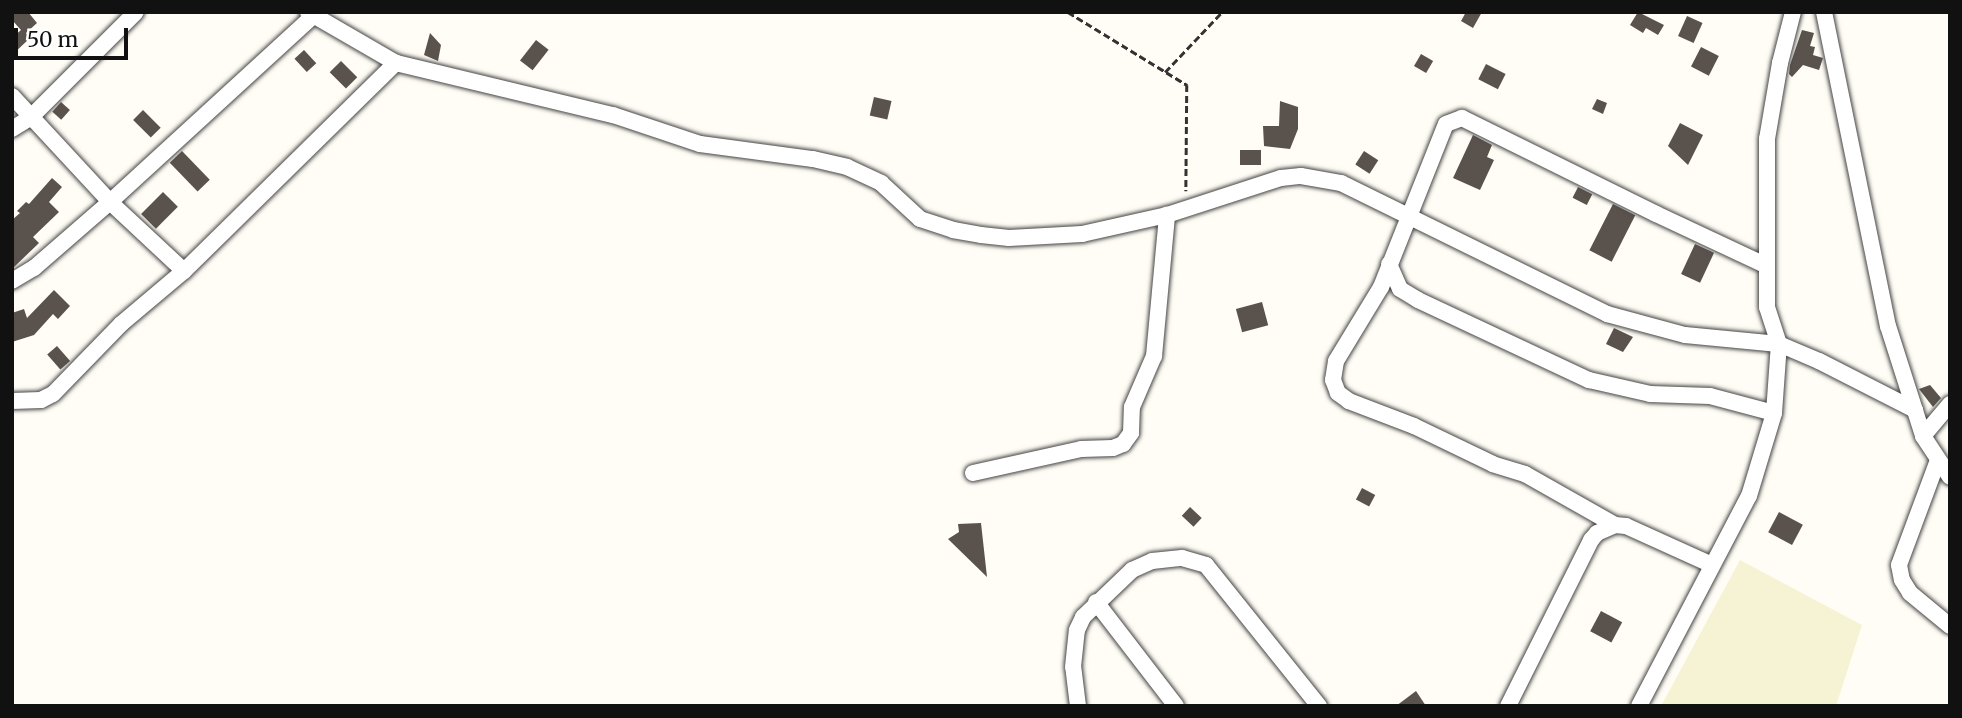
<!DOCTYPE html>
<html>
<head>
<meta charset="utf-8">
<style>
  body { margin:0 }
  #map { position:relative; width:1962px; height:718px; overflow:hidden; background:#fffdf5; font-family:Merriweather,serif }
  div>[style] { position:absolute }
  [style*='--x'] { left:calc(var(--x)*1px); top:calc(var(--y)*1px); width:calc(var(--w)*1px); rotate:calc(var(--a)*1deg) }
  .farmland>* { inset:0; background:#f6f3d4 }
  .building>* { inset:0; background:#5a524d; transform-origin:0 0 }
  .path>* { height:2.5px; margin-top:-1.25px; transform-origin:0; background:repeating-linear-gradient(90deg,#333 0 7px,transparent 0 10.5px) }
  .roads { filter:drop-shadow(0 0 2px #444) drop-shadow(0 0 2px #444) }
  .minor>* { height:16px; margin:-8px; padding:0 8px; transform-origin:8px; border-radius:8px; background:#fff }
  span { translate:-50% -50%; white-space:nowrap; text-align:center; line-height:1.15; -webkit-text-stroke:7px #fff; paint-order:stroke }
  .frame { position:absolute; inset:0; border:14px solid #111; pointer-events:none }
  .scale { position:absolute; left:14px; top:28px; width:114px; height:32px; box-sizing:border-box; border:4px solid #111; border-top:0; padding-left:9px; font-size:21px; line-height:24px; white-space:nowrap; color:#111; -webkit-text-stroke:5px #fff; paint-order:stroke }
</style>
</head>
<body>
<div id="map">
  <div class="farmland">
    <div style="clip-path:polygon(1740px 560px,1862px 625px,1836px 706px,1661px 706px)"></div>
  </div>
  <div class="building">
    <div style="clip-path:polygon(12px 12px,28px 12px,37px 23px,26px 33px,30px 38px,12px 55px,12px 38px,21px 30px,12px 20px)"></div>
    <div style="clip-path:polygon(1466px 12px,1482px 12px,1473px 28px,1461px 21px)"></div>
    <div style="clip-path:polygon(1638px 12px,1664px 25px,1658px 35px,1646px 28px,1643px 33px,1630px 25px)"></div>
    <div style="left:1687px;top:16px;width:17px;height:22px;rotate:24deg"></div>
    <div style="clip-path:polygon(1802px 30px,1814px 33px,1810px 46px,1815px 47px,1813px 55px,1823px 58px,1819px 70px,1803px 65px,1792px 77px,1789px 74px,1790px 65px)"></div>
    <div style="clip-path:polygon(430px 33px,441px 45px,438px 61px,424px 55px)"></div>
    <div style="left:536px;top:40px;width:16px;height:26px;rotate:38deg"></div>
    <div style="left:1701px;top:47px;width:20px;height:22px;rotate:27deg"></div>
    <div style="left:304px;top:50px;width:18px;height:13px;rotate:47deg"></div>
    <div style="left:1421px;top:54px;width:14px;height:14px;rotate:30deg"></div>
    <div style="left:341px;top:61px;width:23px;height:16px;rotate:45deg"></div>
    <div style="left:1486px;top:64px;width:22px;height:17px;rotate:27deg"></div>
    <div style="left:874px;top:97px;width:18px;height:19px;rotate:13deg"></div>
    <div style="clip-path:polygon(1597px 99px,1607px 103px,1603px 114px,1592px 109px)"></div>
    <div style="clip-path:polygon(1280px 101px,1298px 107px,1298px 129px,1290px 149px,1264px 146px,1263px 126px,1279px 126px)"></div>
    <div style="left:61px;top:102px;width:12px;height:13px;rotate:42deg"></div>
    <div style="left:143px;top:110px;width:25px;height:14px;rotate:45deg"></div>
    <div style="clip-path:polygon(1680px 123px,1703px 135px,1688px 165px,1668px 146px)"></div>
    <div style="clip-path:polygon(1473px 135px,1492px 145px,1487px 157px,1494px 160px,1480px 190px,1453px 178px)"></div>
    <div style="left:1261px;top:150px;width:15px;height:21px;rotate:90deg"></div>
    <div style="left:182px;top:151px;width:40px;height:17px;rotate:46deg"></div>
    <div style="left:1364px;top:151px;width:17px;height:16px;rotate:33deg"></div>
    <div style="clip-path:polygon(52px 178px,62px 187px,49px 202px,59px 212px,33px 237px,39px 243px,12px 269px,12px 220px,20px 213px,17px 211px,26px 202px,29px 204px)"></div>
    <div style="left:1578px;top:187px;width:16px;height:12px;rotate:27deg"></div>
    <div style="left:163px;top:192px;width:21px;height:31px;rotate:45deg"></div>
    <div style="left:1613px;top:204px;width:25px;height:52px;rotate:27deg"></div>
    <div style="left:1695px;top:244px;width:21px;height:33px;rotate:25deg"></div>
    <div style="clip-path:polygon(54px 290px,70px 306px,58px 319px,53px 314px,34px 335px,12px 342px,12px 313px,24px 309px,27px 318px)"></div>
    <div style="left:1262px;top:302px;width:24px;height:27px;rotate:75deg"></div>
    <div style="clip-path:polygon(1614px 328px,1633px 337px,1623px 352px,1606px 344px)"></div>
    <div style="left:57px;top:346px;width:20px;height:13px;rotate:49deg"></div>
    <div style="clip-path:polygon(1930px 385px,1941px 398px,1933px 407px,1919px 389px)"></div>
    <div style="left:1362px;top:488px;width:15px;height:13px;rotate:28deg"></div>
    <div style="left:1190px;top:507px;width:16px;height:12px;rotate:43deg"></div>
    <div style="left:1779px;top:512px;width:27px;height:23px;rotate:28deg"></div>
    <div style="clip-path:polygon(981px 523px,987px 577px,948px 539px,959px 532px,958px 524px)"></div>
    <div style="left:1601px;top:611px;width:24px;height:23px;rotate:28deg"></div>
    <div style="clip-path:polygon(1416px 691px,1426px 706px,1396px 706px)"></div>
  </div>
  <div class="path">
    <div style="--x:1068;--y:12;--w:140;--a:31.5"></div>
    <div style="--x:1187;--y:85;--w:106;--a:90.5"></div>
    <div style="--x:1165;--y:72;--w:83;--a:-46.5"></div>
  </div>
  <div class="roads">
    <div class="minor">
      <div style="--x:308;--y:12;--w:102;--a:30.1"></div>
      <div style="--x:396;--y:63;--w:223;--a:13.5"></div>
      <div style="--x:613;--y:115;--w:92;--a:18.4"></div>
      <div style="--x:700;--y:144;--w:114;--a:7.6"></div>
      <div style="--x:813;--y:159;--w:35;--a:13"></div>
      <div style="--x:847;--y:167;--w:38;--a:25"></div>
      <div style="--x:881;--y:183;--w:53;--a:42.7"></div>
      <div style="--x:920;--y:219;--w:35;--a:18"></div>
      <div style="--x:953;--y:230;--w:28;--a:10"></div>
      <div style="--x:981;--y:235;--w:28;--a:6"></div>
      <div style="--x:1009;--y:238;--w:73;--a:-3.1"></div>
      <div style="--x:1082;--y:234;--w:87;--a:-12.6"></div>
      <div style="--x:1167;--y:215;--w:120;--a:-18"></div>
      <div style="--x:1281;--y:178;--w:20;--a:-6"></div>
      <div style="--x:1301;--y:176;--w:41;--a:9.9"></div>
      <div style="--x:1341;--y:183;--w:297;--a:26.2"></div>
      <div style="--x:1607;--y:314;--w:81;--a:15.1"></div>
      <div style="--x:1685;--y:335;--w:94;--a:5.5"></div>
      <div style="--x:1779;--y:344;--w:43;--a:23"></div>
      <div style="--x:1819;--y:361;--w:108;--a:27"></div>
      <div style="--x:1824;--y:12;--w:320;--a:78.5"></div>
      <div style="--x:1888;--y:326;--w:115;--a:72.3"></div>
      <div style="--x:1923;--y:436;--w:49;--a:56.6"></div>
      <div style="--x:12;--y:96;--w:144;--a:47.2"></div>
      <div style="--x:110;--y:202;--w:101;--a:43"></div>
      <div style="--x:12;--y:129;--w:22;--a:-32"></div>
      <div style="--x:31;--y:117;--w:148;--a:-45"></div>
      <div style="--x:1389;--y:264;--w:27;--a:66"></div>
      <div style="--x:1400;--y:289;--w:21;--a:31"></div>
      <div style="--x:1418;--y:300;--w:189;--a:25.1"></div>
      <div style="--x:1589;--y:380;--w:63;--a:12.9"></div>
      <div style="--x:1650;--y:394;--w:60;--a:1.9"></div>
      <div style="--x:1710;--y:396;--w:66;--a:14.9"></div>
      <div style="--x:12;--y:281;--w:26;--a:-31"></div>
      <div style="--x:34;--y:268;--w:101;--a:-41"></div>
      <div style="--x:110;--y:202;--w:275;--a:-42.5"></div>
      <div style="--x:12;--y:401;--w:29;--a:-2"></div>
      <div style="--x:41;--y:400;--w:13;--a:-27"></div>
      <div style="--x:53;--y:394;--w:98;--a:-45.8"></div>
      <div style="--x:121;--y:324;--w:82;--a:-40.1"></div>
      <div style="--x:184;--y:271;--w:297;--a:-44.5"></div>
      <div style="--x:1923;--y:436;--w:42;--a:-49.8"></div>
      <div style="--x:1938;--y:460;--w:112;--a:110.4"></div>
      <div style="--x:1899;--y:565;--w:15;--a:79"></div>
      <div style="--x:1902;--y:580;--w:15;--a:58"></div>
      <div style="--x:1910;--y:593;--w:52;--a:39.5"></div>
      <div style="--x:973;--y:473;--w:111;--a:-12.5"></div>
      <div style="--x:1081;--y:449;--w:32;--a:-2"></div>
      <div style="--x:1113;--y:448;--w:11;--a:-22"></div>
      <div style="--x:1123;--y:444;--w:14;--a:-54"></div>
      <div style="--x:1131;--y:433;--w:26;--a:-88"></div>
      <div style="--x:1132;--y:407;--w:56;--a:-66.7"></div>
      <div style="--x:1154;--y:356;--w:142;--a:-84.7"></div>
      <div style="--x:1615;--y:525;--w:103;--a:-150.5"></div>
      <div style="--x:1525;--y:474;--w:34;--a:-163"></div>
      <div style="--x:1493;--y:464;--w:88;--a:-154.3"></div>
      <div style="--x:1414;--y:426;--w:70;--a:-159"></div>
      <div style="--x:1349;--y:401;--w:14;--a:-144"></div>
      <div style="--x:1338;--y:393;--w:14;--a:-111"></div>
      <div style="--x:1333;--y:380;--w:19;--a:-81"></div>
      <div style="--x:1336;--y:361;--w:87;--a:-58.7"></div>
      <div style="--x:1381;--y:287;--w:175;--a:-68.3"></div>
      <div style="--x:1446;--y:124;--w:17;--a:-21"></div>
      <div style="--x:1462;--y:118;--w:216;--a:26.3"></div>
      <div style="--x:1656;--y:214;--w:120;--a:25.1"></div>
      <div style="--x:1096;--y:602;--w:131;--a:52.4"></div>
      <div style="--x:1078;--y:706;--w:39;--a:-97"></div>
      <div style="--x:1073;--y:667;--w:37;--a:-84"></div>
      <div style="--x:1077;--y:630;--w:14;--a:-65"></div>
      <div style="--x:1083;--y:617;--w:68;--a:-43.8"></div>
      <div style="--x:1132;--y:570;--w:22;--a:-24"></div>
      <div style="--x:1152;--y:561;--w:30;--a:-6"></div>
      <div style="--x:1182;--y:558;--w:25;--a:16"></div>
      <div style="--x:1206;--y:565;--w:181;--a:51.3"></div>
      <div style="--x:1508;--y:706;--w:186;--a:-63.4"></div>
      <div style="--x:1591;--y:540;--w:9;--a:-49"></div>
      <div style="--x:1597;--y:533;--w:20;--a:-24"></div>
      <div style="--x:1615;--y:525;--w:11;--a:5"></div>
      <div style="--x:1626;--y:526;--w:94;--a:24.4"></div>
      <div style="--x:1639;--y:706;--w:237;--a:-62.4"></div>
      <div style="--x:1749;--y:496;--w:87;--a:-73.2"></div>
      <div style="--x:1774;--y:413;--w:69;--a:-85.9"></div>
      <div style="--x:1779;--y:344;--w:39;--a:-108"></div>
      <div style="--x:1767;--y:307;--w:168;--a:-90"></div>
      <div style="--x:1767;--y:139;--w:77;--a:-80.3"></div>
      <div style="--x:1780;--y:63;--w:53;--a:-75.7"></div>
    </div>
  </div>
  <div class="frame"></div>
  <div class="scale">50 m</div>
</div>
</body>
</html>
